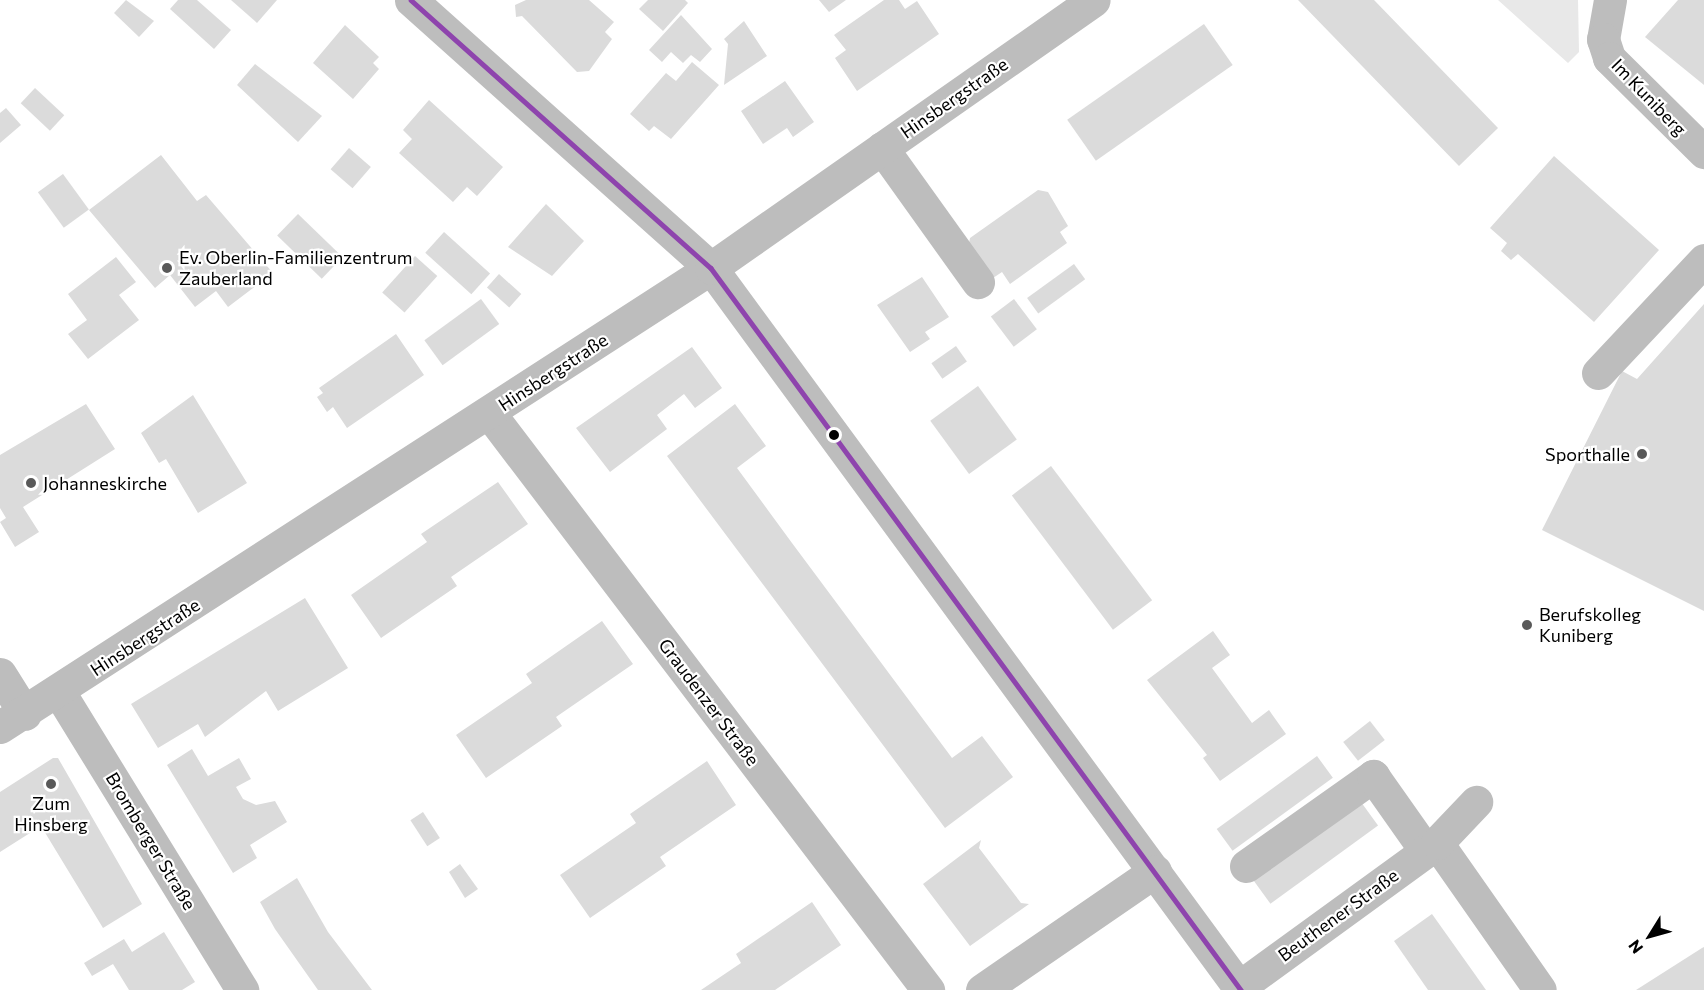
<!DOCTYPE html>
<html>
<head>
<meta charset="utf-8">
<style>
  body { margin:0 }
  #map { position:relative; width:1704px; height:990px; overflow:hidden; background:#fff; font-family:Commissioner,sans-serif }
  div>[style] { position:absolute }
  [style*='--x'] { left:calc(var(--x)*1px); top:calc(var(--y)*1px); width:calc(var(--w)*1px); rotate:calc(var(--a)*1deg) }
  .green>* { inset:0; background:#e8e8e8 }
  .building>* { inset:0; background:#dbdbdb; transform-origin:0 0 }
  .minor>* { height:33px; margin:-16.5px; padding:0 16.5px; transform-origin:16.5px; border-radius:16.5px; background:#bdbdbd }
  .bus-1>* { height:4.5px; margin:-2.25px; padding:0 2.25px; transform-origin:2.25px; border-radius:2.25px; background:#8e44ad }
  .dots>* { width:16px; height:16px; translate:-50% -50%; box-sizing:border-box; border:3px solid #fff; border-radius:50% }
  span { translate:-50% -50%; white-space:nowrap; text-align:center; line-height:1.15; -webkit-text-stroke:4.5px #fff; paint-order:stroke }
  .street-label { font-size:18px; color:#000 }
  .poi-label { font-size:18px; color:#000 }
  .left { translate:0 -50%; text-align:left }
  .right { translate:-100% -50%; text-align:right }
  .north { position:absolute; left:1620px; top:906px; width:60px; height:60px; -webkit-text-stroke:4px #fff; paint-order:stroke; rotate:233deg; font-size:16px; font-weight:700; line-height:24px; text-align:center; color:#000 }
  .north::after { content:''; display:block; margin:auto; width:21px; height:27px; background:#000; clip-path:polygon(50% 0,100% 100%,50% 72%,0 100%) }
</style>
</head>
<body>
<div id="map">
  <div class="green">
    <div style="clip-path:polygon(1498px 0,1578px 0,1579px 52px,1568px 63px)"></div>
  </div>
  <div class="building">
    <div style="clip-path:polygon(126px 0,154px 21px,139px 37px,114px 13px)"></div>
    <div style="clip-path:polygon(178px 0,197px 0,231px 30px,214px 49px,170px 9px)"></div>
    <div style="clip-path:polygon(231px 0,277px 0,257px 23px)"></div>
    <div style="clip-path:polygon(526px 0,589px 0,614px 22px,605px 32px,612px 39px,589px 71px,577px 72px,522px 16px,516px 17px,515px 5px)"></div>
    <div style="clip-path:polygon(648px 0,685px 0,688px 3px,663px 31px,639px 9px)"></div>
    <div style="clip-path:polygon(819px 0,846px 0,829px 12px)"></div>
    <div style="clip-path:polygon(884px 0,899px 0,905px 9px,917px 1px,939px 34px,857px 91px,835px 58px,846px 50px,834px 35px)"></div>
    <div style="clip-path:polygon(1298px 0,1374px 0,1498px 128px,1459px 166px)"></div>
    <div style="clip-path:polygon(1678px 0,1704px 0,1704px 85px,1645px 37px)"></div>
    <div style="clip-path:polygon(681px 15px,712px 49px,700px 62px,691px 55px,683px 63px,671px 52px,662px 62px,649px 50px)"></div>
    <div style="clip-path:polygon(744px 21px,767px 56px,724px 85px,728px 44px,724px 39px)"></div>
    <div style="left:1204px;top:24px;width:50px;height:167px;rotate:55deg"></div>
    <div style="clip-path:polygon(345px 25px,379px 57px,373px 63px,379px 69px,353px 99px,313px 63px)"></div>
    <div style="clip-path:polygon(692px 62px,719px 85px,671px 139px,654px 126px,649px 131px,630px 114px,666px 73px,676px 81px)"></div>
    <div style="clip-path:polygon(255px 64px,322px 116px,298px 142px,237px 85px)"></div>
    <div style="clip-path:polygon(785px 81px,814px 122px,793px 137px,787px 128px,763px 144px,741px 111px)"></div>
    <div style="left:35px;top:88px;width:40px;height:21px;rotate:43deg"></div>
    <div style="clip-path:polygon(429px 100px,503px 167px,477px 196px,467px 187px,453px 202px,399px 153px,412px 139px,403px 130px)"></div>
    <div style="clip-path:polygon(6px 108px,21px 125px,0 143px,0 113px)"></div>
    <div style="left:349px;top:148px;width:29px;height:28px;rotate:41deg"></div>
    <div style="clip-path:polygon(161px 155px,197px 201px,206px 195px,273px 273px,228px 307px,216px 291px,195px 307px,170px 275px,155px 288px,89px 210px)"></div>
    <div style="clip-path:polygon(1554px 156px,1659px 250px,1594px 322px,1518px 254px,1511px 260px,1501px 251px,1507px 243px,1490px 228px)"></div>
    <div style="left:63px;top:174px;width:44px;height:31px;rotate:54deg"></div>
    <div style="clip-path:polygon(1038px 190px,1048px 192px,1068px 226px,1060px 232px,1067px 243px,1010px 284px,1002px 272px,993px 278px,968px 248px,970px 238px)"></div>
    <div style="clip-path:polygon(546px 204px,584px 241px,552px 276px,508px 247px)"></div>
    <div style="left:298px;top:214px;width:62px;height:30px;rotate:44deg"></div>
    <div style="left:444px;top:232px;width:62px;height:28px;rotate:42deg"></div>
    <div style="left:415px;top:256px;width:30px;height:49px;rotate:42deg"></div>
    <div style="clip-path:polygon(116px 257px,136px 282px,119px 295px,139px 320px,88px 359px,68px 334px,87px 320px,68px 294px)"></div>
    <div style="left:1074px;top:264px;width:19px;height:58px;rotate:54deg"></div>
    <div style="left:499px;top:274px;width:30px;height:18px;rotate:42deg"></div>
    <div style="clip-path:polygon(922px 277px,949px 317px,925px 332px,930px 339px,910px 352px,877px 305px)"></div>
    <div style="left:481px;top:299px;width:31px;height:70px;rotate:54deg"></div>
    <div style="left:1014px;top:299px;width:38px;height:29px;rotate:53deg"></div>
    <div style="clip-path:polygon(1704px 304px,1704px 611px,1542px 530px,1622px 371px,1637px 379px)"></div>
    <div style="clip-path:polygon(396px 334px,424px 375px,347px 428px,333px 407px,327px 412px,317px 397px,323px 393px,319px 388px)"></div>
    <div style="left:956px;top:346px;width:19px;height:30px;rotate:55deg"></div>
    <div style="clip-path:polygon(692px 347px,722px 388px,695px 408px,684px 394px,657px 415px,667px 429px,610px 472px,576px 428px)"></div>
    <div style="left:978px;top:386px;width:66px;height:59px;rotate:54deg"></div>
    <div style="clip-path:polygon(193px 395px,247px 483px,198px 513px,166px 459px,159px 463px,141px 433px)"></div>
    <div style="clip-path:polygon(86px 404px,115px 449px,23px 507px,39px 532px,15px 547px,0 522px,6px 518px,0 508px,0 455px)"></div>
    <div style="clip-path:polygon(735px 404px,766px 446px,737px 468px,792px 543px,952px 758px,982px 736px,1013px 777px,945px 828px,667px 456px)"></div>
    <div style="left:1051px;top:466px;width:168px;height:49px;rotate:53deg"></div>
    <div style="clip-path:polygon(498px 482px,528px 524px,451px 577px,457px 586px,381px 638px,351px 595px,427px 542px,421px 534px)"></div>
    <div style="clip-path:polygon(305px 598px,348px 668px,278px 711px,266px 691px,205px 737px,198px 724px,158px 748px,131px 704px)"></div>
    <div style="clip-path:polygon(602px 621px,633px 664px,556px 717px,562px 726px,486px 778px,456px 735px,532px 683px,526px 674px)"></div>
    <div style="clip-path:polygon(1213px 631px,1230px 655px,1212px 668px,1252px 723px,1269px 710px,1286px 734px,1220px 781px,1203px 758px,1207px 755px,1147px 680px)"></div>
    <div style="left:1370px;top:721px;width:24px;height:34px;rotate:52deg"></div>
    <div style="clip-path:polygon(192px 749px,208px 776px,239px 758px,251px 779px,236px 787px,243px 799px,256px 805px,275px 801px,287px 822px,250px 845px,257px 858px,233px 873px,167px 765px)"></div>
    <div style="left:1317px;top:756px;width:27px;height:124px;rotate:54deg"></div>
    <div style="clip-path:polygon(53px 758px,58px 758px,142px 904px,103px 928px,41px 826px,0 852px,0 792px)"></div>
    <div style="clip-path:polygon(707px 761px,736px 805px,660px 857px,666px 866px,590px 918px,560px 875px,636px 823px,630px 814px)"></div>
    <div style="left:1361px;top:802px;width:29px;height:133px;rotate:54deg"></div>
    <div style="left:423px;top:812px;width:31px;height:15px;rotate:57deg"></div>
    <div style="clip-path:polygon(981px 840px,979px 848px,1021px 903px,1029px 904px,970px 946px,923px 884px)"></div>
    <div style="clip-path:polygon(460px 864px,478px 889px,465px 898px,449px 872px)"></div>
    <div style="clip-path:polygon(297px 878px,328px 932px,372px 990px,318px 990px,275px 929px,260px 902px)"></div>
    <div style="clip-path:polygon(812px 902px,841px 945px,775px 990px,701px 990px,741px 963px,736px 954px)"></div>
    <div style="clip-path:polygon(1432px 914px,1474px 973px,1486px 990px,1428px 990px,1394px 941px)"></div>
    <div style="clip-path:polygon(164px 932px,195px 982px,182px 990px,129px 990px,113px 964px,92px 976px,84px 963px,124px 939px,132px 952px)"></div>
    <div style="clip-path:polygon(1704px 947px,1704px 990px,1636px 990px,1702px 948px)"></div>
  </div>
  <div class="minor">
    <div style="--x:411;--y:0;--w:402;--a:41.8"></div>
    <div style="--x:711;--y:268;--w:896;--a:53.72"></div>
    <div style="--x:1610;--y:0;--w:40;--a:100"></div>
    <div style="--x:1603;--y:39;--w:20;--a:72"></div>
    <div style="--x:1609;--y:58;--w:134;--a:44.7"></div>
    <div style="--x:882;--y:148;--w:165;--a:54.4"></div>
    <div style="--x:1598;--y:373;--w:155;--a:-46.8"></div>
    <div style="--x:490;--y:414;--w:724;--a:52.75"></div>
    <div style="--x:0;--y:674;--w:47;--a:58"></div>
    <div style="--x:59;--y:692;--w:350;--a:58.4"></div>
    <div style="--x:0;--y:727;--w:846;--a:-32.85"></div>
    <div style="--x:711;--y:268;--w:467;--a:-35"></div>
    <div style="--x:1437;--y:843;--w:179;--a:55"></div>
    <div style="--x:1246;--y:866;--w:156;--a:-35.3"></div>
    <div style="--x:1373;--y:776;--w:92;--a:54.8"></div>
    <div style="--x:1239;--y:987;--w:245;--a:-36"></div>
    <div style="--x:1437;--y:843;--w:57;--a:-46.4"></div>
    <div style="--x:982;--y:990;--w:210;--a:-34.5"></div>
  </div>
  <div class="bus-1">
    <div style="--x:411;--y:0;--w:402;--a:41.8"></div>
    <div style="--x:711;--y:268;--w:896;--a:53.72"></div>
  </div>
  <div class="dots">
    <div style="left:167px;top:268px;background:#595959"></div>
    <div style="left:834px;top:435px;background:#000"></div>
    <div style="left:1642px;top:454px;background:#595959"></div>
    <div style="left:31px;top:483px;background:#595959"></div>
    <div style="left:1527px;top:625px;background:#595959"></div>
    <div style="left:51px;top:784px;background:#595959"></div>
  </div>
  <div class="street-label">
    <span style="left:1649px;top:97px;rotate:46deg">Im Kuniberg</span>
    <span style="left:954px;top:98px;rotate:-35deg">Hinsbergstraße</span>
    <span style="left:553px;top:372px;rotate:-33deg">Hinsbergstraße</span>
    <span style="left:145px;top:637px;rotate:-33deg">Hinsbergstraße</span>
    <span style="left:709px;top:702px;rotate:53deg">Graudenzer Straße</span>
    <span style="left:151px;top:841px;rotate:59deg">Bromberger Straße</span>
    <span style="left:1338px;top:915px;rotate:-36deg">Beuthener Straße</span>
  </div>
  <div class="poi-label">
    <span class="left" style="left:179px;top:268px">Ev. Oberlin-Familienzentrum<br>Zauberland</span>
    <span class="right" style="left:1630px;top:454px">Sporthalle</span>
    <span class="left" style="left:43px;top:483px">Johanneskirche</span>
    <span class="left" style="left:1539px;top:625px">Berufskolleg<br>Kuniberg</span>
    <span style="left:51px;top:814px">Zum<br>Hinsberg</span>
  </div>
  <div class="north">N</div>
</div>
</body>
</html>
